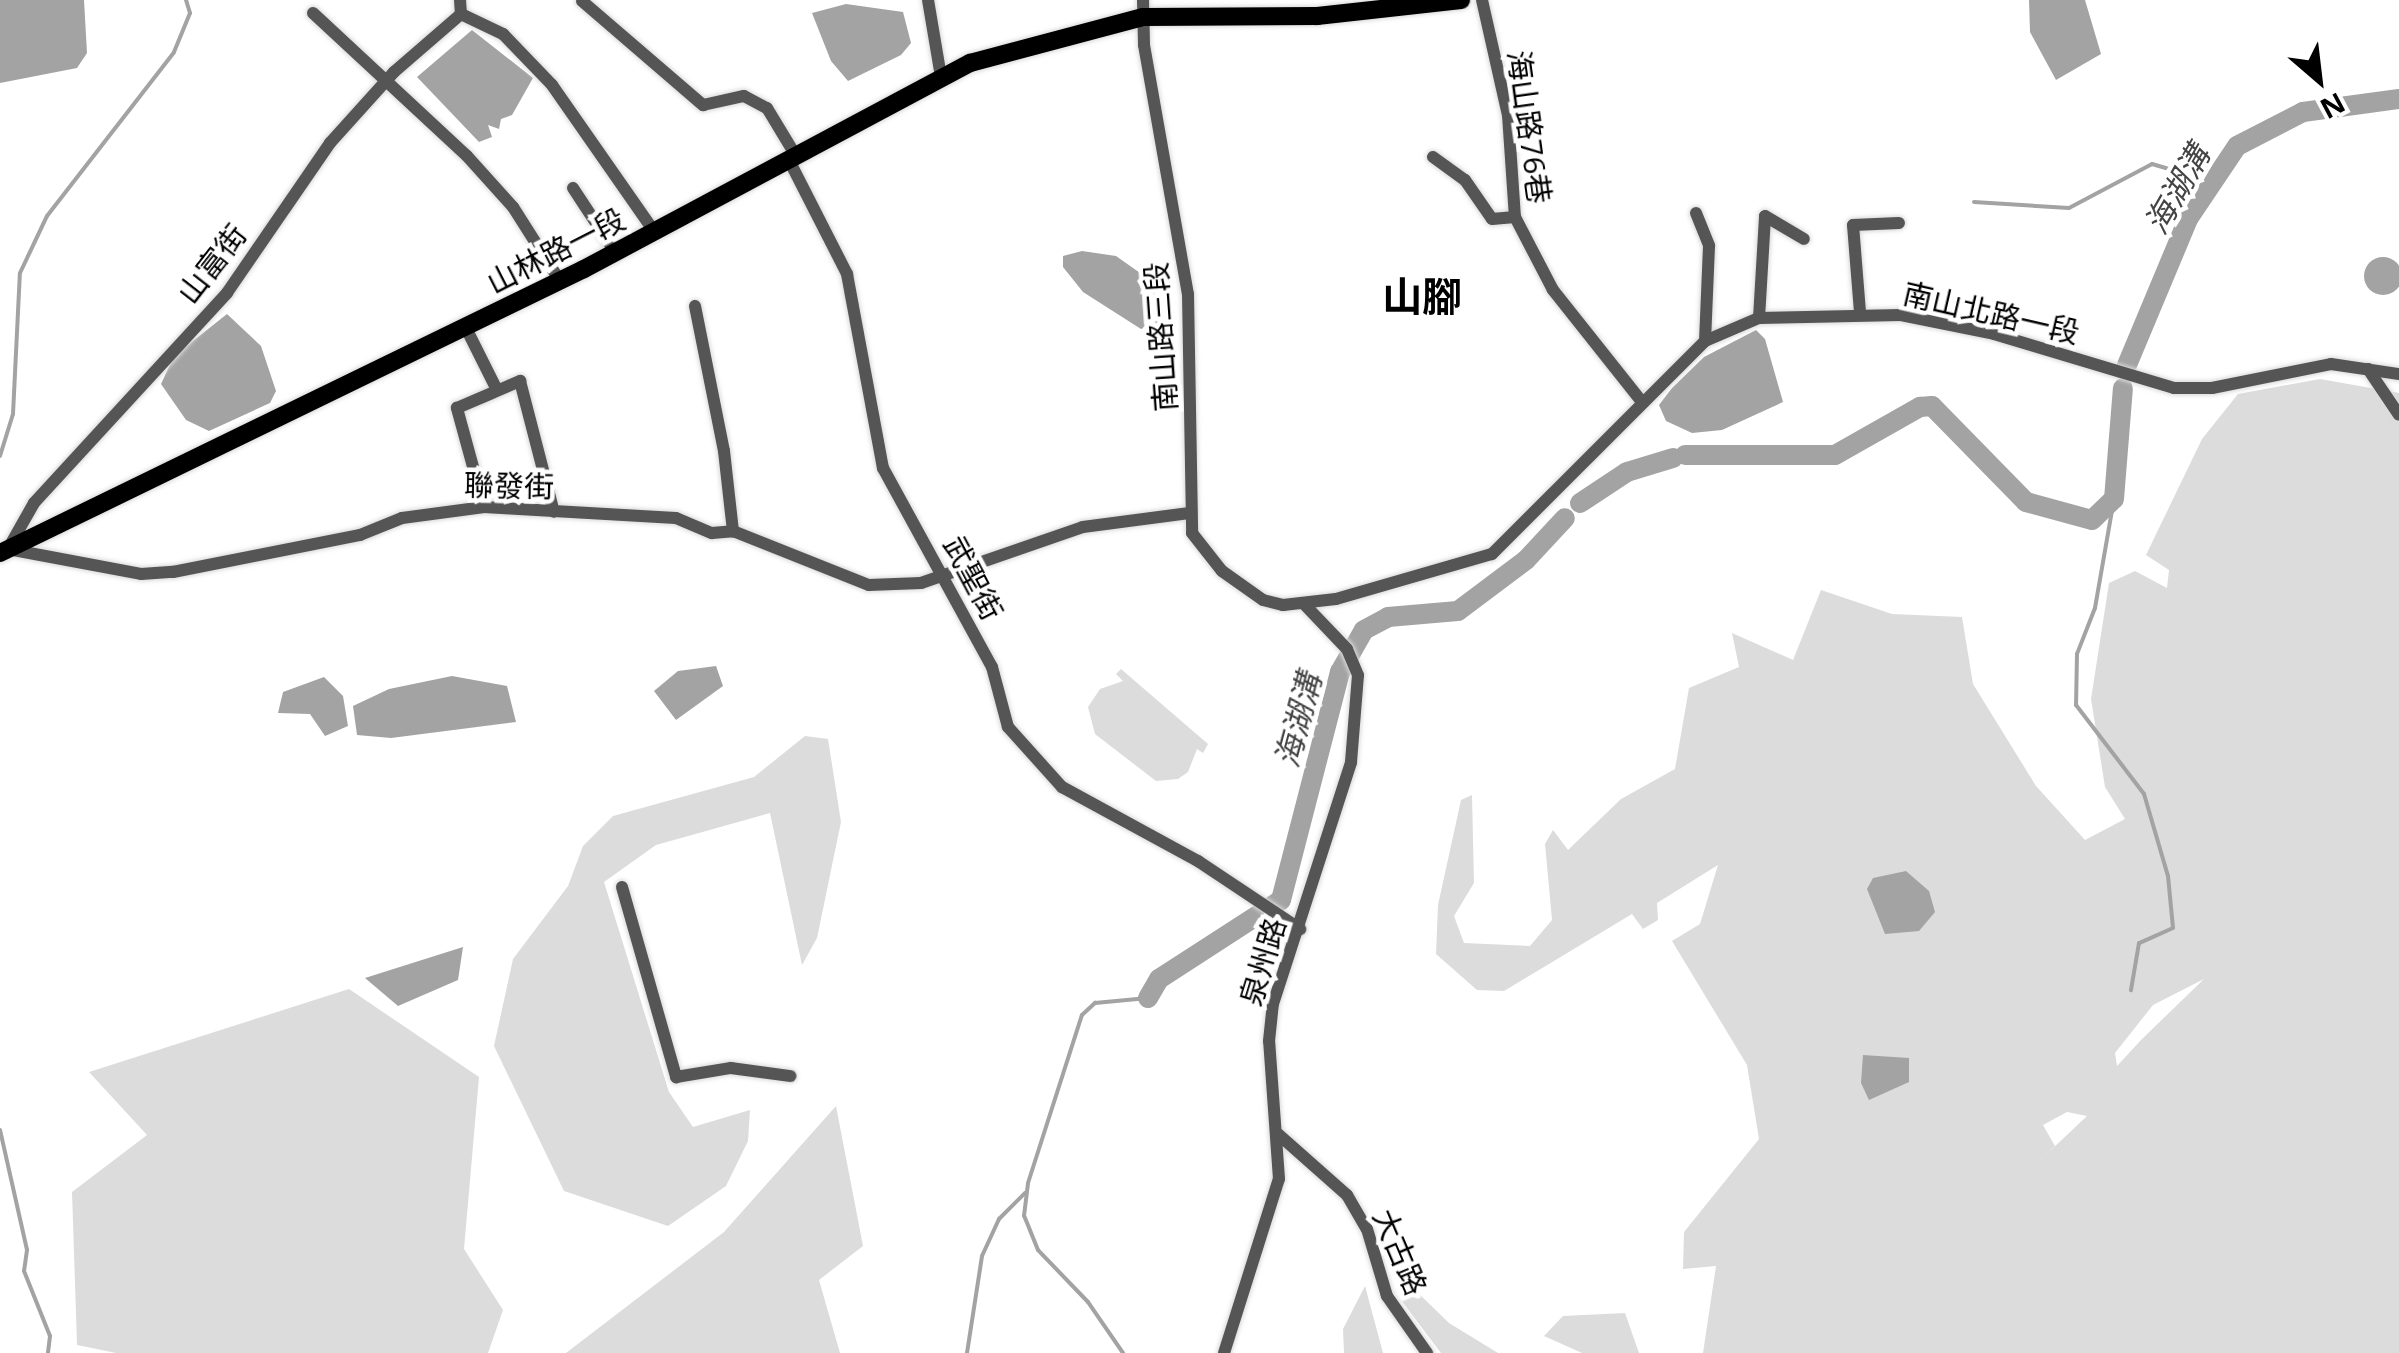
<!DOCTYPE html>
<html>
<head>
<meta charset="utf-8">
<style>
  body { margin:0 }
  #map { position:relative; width:2399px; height:1353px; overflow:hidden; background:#fff; font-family:"Open Sans","Noto Sans TC",sans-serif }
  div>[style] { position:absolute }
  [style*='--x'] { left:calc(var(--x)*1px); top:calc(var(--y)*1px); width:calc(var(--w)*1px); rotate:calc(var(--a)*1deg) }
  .green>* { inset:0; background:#dcdcdc }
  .water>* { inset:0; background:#a3a3a3 }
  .round { border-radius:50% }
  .stream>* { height:4px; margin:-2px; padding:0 2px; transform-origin:2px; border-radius:2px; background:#a3a3a3 }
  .river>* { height:20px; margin:-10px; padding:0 10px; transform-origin:10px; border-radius:10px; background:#a3a3a3 }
  .roads { filter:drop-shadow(0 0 2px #dbdbdb) drop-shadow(0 0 2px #dbdbdb) }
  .minor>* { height:12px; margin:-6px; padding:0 6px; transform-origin:6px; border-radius:6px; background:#555 }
  .major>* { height:18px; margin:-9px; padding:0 9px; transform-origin:9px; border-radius:9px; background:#000 }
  span { translate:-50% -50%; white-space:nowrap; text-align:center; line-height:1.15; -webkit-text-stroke:9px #fff; paint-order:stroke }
  .street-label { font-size:30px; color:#000 }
  .water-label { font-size:32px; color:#444; font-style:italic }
  .district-label { font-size:40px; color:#000; font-weight:700 }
  .north { position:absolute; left:2269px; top:30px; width:100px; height:100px; -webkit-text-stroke:8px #fff; paint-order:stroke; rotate:152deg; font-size:28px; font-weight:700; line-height:40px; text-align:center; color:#000 }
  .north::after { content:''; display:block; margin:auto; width:35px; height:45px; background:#000; clip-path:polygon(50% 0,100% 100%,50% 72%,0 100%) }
</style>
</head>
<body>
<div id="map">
  <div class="green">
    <div style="clip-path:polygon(evenodd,2320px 379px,2399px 393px,2399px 1353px,1703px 1353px,1716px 1266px,1683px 1269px,1684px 1232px,1759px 1139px,1747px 1065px,1672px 941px,1700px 924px,1718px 865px,1657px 903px,1658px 920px,1643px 929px,1632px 914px,1504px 991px,1477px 990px,1436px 954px,1438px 905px,1461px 800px,1472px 795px,1474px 883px,1454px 916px,1464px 943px,1530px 946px,1552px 920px,1545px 844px,1553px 830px,1568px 850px,1621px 799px,1675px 769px,1689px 688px,1739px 667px,1732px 633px,1793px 660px,1821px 590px,1892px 614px,1962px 617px,1973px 684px,2036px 786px,2085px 840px,2125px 819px,2105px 787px,2091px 699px,2109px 583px,2135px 571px,2167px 588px,2169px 570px,2146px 555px,2202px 439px,2238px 394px,2320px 379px,2204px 979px,2141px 1040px,2117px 1066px,2115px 1053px,2153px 1005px,2204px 979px,2320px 379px,2067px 1112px,2087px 1116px,2030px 1170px,2055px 1146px,2043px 1125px,2067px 1112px)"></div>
    <div style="clip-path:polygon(1121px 669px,1208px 744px,1203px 753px,1197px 749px,1188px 772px,1178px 779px,1156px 781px,1095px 734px,1088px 707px,1100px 689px,1123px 681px,1116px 674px)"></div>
    <div style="clip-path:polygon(805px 736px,828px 739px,841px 822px,817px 938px,802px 965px,770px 813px,656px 845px,604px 882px,669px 1092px,693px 1127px,750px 1110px,748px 1141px,726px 1186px,668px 1226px,564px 1191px,494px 1046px,513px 959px,568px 886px,583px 846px,613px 816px,754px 777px)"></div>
    <div style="clip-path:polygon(349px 989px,479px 1077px,464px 1249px,503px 1310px,488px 1353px,116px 1353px,77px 1345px,72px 1192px,147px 1135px,89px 1072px)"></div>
    <div style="clip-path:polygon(836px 1106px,863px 1246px,819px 1280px,840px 1353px,566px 1353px,724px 1232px)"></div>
    <div style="clip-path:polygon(1365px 1286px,1383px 1353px,1344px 1353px,1343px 1329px)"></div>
    <div style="clip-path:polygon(1412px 1287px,1449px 1323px,1498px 1353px,1441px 1353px,1401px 1300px)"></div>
    <div style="clip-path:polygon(1625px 1313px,1639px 1353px,1582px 1353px,1544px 1336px,1563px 1316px)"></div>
  </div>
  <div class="water">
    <div style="clip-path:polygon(0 0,84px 0,87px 53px,77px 68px,0 83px)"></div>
    <div style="clip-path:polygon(2029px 0,2085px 0,2101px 54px,2056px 80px,2030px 32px)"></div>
    <div style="clip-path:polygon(846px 4px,903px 12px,911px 43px,901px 55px,848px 81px,831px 61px,812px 13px)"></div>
    <div style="clip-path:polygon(472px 30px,533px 78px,512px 115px,501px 119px,499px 129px,488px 125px,492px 137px,479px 142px,417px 77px)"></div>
    <div style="clip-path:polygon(1082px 251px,1116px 256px,1143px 275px,1158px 299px,1160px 322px,1141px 329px,1083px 292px,1063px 267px,1063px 256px)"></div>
    <div class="round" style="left:2364px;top:257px;width:38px;height:38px"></div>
    <div style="clip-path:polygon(227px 314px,261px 346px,276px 391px,270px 403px,209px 431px,186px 420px,161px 384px,174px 356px)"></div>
    <div style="clip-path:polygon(1756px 330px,1765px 339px,1783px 402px,1722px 430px,1692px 433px,1666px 421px,1659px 405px,1672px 388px,1704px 357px)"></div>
    <div style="clip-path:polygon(716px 666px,723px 686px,676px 720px,654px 691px,678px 671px)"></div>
    <div style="clip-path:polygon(452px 676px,507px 686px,516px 722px,391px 738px,357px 735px,353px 706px,389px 689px)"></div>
    <div style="clip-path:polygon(324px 677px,343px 696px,348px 726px,325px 736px,310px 714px,278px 713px,283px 692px)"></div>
    <div style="clip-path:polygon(1906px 871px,1929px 891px,1935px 912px,1919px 931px,1885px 934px,1867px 889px,1873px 878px)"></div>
    <div style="clip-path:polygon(463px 947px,458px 980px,398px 1006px,365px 978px)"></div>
    <div style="clip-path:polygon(1863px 1055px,1909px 1058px,1909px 1082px,1869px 1100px,1861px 1083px)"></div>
  </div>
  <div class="stream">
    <div style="--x:1974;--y:202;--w:95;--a:3.6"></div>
    <div style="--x:2069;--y:208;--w:94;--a:-27.9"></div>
    <div style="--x:2152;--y:164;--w:60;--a:16.3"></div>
    <div style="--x:0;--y:456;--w:44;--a:-72.8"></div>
    <div style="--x:13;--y:414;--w:141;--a:-87.2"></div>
    <div style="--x:20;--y:273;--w:63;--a:-64.7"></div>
    <div style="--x:47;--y:216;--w:207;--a:-52.2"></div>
    <div style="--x:174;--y:52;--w:42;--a:-67.7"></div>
    <div style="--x:190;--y:13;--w:14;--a:-107"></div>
    <div style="--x:2114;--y:499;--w:111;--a:99.9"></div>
    <div style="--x:2095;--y:608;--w:49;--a:111.4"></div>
    <div style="--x:2077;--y:654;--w:51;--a:91.1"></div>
    <div style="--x:2076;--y:705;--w:112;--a:52.6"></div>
    <div style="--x:2144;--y:794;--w:85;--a:73.7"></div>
    <div style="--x:2168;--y:876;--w:52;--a:84.5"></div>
    <div style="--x:2173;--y:928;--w:37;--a:156"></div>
    <div style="--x:2139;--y:943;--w:48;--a:99.7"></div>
    <div style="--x:0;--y:1130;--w:123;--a:77.3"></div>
    <div style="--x:27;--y:1250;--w:21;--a:98"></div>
    <div style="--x:24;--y:1271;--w:70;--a:68.2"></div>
    <div style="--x:50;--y:1336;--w:17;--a:97"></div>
    <div style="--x:967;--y:1353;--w:98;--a:-81.2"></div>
    <div style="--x:982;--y:1256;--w:41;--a:-65.3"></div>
    <div style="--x:999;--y:1219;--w:37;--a:-45"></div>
    <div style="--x:1123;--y:1353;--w:62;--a:-124.5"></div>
    <div style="--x:1088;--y:1302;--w:72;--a:-133.9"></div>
    <div style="--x:1038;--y:1250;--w:37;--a:-112"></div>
    <div style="--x:1024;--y:1216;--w:33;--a:-83"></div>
    <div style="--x:1028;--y:1183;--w:176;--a:-72.2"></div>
    <div style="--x:1082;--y:1015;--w:18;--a:-43"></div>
    <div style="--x:1095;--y:1003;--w:53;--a:-5.4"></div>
  </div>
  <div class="river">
    <div style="--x:2127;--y:365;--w:158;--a:-67.3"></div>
    <div style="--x:2188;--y:219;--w:88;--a:-56.1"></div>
    <div style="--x:2237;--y:146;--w:74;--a:-27.3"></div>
    <div style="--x:2303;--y:112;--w:97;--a:-7.7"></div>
    <div style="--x:1685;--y:455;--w:150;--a:0"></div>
    <div style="--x:1835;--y:455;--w:98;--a:-29.5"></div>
    <div style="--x:1920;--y:407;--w:12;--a:-5"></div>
    <div style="--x:1932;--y:406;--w:134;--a:45.6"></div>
    <div style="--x:2026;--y:502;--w:68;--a:15.3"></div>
    <div style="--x:2092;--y:520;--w:30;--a:-44"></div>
    <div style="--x:2114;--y:499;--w:111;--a:-85.4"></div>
    <div style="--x:1580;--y:503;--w:56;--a:-33.4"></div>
    <div style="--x:1627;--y:472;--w:48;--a:-16.9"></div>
    <div style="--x:1148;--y:998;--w:22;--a:-60"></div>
    <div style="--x:1159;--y:979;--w:145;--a:-32.9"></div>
    <div style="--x:1281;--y:900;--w:236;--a:-75.5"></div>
    <div style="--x:1340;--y:672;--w:48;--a:-60.3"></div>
    <div style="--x:1364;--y:630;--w:27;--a:-28"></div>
    <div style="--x:1388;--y:617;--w:70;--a:-4.9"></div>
    <div style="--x:1458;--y:611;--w:85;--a:-36.9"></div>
    <div style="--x:1526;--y:560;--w:57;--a:-47.1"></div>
  </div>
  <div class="roads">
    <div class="minor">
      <div style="--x:460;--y:0;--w:14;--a:86"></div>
      <div style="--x:461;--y:14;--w:47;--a:25.5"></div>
      <div style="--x:503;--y:34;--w:71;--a:46.1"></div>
      <div style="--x:552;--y:85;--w:178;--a:55.1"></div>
      <div style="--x:928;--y:0;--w:78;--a:80.4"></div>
      <div style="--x:1143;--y:0;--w:45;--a:88.7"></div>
      <div style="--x:1144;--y:45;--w:253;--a:80"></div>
      <div style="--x:1188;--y:294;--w:239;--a:89"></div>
      <div style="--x:1192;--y:533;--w:48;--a:51.7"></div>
      <div style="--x:1222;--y:571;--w:50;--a:35.3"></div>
      <div style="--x:1263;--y:600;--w:21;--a:14"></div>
      <div style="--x:1283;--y:605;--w:53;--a:-6.5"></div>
      <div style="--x:1336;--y:599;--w:162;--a:-16.1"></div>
      <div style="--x:1492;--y:554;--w:301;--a:-45"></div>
      <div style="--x:1705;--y:341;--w:59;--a:-23.1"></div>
      <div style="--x:1759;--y:318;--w:142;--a:-1.2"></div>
      <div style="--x:1901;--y:315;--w:95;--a:11.5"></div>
      <div style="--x:1994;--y:334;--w:188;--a:16.7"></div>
      <div style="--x:2174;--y:388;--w:38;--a:0"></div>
      <div style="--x:2212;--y:388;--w:121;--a:-11.4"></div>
      <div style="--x:2331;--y:364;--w:69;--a:8.4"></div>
      <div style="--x:1482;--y:0;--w:118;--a:77.3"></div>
      <div style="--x:1508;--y:115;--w:102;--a:86.1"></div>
      <div style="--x:1515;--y:217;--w:82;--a:62.5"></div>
      <div style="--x:1553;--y:290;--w:144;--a:51.5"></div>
      <div style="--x:582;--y:1;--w:160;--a:40.7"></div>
      <div style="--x:703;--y:105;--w:42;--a:-12.4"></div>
      <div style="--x:744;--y:96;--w:26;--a:28"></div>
      <div style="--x:767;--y:108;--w:56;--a:58.9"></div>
      <div style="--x:313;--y:13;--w:210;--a:42.9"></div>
      <div style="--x:467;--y:156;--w:69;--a:48"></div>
      <div style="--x:513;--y:207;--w:88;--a:57.6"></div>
      <div style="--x:461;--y:14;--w:89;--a:139.1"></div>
      <div style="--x:394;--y:72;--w:96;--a:132"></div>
      <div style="--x:330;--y:143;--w:182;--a:124.5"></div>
      <div style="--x:227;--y:293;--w:285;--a:132.6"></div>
      <div style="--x:34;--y:503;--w:53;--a:119.5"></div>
      <div style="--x:8;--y:549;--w:135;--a:10.6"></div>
      <div style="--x:141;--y:574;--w:32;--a:-4"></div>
      <div style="--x:173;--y:572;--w:191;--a:-11.2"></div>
      <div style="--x:360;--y:535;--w:45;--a:-22"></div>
      <div style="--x:402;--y:518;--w:83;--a:-7.6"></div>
      <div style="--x:484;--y:507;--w:192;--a:3.3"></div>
      <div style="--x:676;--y:518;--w:39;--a:23"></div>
      <div style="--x:712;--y:533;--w:21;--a:-5"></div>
      <div style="--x:733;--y:531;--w:146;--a:21.7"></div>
      <div style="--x:869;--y:585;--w:52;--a:-2.2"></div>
      <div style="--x:921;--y:583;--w:171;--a:-19.1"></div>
      <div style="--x:1083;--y:527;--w:107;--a:-7.5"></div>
      <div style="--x:1433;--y:157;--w:39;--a:36"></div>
      <div style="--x:1465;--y:180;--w:47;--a:55.3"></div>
      <div style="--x:1492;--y:219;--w:23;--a:-5"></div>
      <div style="--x:789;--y:160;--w:128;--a:63"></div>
      <div style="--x:847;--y:274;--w:197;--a:79.5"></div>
      <div style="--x:883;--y:468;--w:227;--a:61.3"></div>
      <div style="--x:992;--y:667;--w:62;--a:75.1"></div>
      <div style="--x:1008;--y:727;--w:81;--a:48"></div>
      <div style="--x:1062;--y:787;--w:155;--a:28.6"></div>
      <div style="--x:1198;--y:861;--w:123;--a:33.7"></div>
      <div style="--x:573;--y:188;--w:77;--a:56.7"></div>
      <div style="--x:1696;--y:213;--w:35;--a:68"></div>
      <div style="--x:1709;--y:246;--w:95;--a:92.4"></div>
      <div style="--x:695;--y:306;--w:148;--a:78.7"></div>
      <div style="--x:724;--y:451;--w:81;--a:83.6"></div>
      <div style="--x:1860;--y:312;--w:87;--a:-94.6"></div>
      <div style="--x:1853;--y:225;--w:46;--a:-2.5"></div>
      <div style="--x:1759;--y:318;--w:102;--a:-86.6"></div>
      <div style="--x:1765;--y:216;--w:45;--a:30.5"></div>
      <div style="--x:466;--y:328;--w:69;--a:63.4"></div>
      <div style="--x:2368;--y:369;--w:55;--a:56"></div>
      <div style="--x:484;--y:507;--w:103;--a:-105.3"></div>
      <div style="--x:457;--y:408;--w:69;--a:-23.2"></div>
      <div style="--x:520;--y:381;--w:135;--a:75.5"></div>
      <div style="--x:622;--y:887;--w:198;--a:74.1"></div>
      <div style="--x:676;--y:1077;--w:56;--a:-9.3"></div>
      <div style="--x:731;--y:1068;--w:60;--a:7.7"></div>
      <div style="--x:1278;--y:1134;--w:92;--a:41.5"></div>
      <div style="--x:1347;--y:1195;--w:39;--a:60"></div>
      <div style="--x:1367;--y:1229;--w:70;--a:73.4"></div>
      <div style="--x:1387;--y:1296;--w:70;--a:54.9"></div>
      <div style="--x:1224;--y:1353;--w:182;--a:-72.5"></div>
      <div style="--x:1279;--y:1179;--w:138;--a:-94.1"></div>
      <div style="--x:1269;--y:1041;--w:37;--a:-84"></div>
      <div style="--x:1273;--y:1004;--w:254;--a:-72.1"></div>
      <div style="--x:1351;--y:762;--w:87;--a:-85.4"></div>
      <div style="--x:1358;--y:675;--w:28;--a:-113"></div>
      <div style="--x:1347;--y:649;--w:62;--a:-133.7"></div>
    </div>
    <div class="major">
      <div style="--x:0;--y:553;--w:649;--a:-25.93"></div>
      <div style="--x:584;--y:269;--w:438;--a:-28.1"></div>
      <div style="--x:970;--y:63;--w:179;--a:-14.9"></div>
      <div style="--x:1143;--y:17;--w:174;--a:-0.3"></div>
      <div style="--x:1317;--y:16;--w:145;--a:-6.3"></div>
    </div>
  </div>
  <div class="street-label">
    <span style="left:1529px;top:127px;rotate:82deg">海山路76巷</span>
    <span style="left:556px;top:251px;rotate:-27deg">山林路一段</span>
    <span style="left:212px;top:264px;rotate:-52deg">山富街</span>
    <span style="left:1991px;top:313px;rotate:13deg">南山北路一段</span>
    <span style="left:1161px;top:337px;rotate:-94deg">南山路三段</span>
    <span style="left:509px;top:486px;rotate:1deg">聯發街</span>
    <span style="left:973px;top:578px;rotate:62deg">武聖街</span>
    <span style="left:1263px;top:962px;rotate:-73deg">泉州路</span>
    <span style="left:1400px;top:1252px;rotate:67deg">大古路</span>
  </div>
  <div class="water-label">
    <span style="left:2177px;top:189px;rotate:-60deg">海湖溝</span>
    <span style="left:1298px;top:720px;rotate:-75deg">海湖溝</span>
  </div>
  <div class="district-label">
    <span style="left:1422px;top:296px">山腳</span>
  </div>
  <div class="north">N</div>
</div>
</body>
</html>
